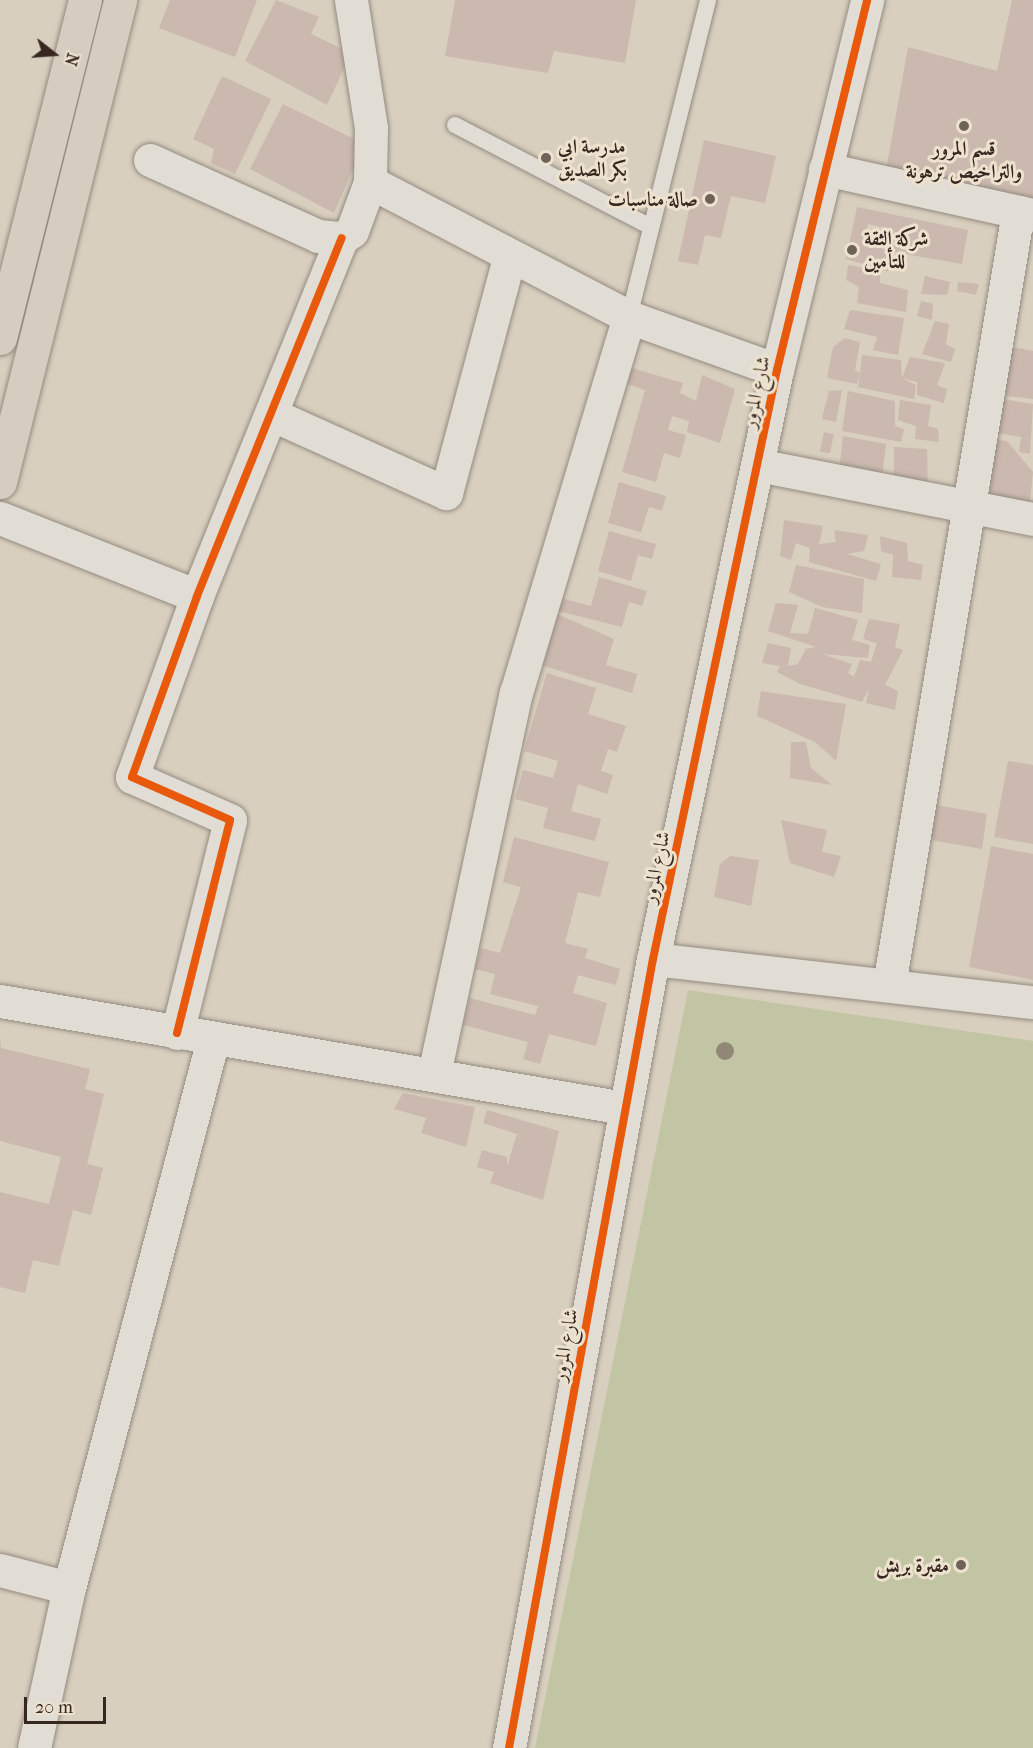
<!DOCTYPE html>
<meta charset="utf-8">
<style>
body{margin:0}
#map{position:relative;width:1033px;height:1748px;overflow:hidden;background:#d9cfbe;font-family:"IM FELL French Canon",Amiri,serif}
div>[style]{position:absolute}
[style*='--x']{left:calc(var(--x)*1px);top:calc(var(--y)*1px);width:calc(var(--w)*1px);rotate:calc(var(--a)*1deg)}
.green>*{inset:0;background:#c2c5a4}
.building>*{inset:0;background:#cbb8ae}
.roads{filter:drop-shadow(0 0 2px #938b81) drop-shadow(0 0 2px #938b81)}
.lane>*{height:16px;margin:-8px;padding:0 8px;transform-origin:8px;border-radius:8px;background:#e2ddd4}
.street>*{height:33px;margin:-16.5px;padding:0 16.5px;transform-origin:16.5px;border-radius:16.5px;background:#e2ddd4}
.highway>*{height:33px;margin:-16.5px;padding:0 16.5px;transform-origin:16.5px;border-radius:16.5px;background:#d6cdc0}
.cycleway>*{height:8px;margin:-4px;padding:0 4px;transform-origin:4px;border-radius:4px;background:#e8590c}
.trees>*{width:18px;height:18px;margin:-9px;border-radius:50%;background:#908776}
.dots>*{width:16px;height:16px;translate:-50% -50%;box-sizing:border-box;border:3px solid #ede2ce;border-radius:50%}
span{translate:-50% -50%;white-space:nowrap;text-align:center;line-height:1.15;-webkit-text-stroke:6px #ede2ce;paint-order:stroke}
.poi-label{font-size:20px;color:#362721;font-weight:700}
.left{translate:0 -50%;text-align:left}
.right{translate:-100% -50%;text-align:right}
.street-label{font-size:20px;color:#362721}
.north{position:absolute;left:24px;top:24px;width:60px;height:60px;-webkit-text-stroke:4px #ede2ce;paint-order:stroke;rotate:107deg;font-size:16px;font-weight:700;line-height:24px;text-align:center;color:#362721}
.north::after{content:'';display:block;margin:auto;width:21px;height:27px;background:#362721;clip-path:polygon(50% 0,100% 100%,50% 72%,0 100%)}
.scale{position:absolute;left:24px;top:1697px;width:82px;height:27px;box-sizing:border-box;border:3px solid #362721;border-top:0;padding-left:8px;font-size:18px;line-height:21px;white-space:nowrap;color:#362721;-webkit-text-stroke:4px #ede2ce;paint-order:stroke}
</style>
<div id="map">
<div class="green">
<div style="clip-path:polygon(688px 990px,1033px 1041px,1033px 1748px,535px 1748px)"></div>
</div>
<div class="building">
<div style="clip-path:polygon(170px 0,257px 0,235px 57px,159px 28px)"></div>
<div style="clip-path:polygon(276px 0,319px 17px,311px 34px,351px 53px,327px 105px,245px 61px)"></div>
<div style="clip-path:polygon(455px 0,636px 0,625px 63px,554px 51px,548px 73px,445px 56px)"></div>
<div style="clip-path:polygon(1012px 0,1033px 0,1033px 212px,884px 182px,908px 47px,997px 71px)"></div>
<div style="clip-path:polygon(222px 76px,271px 99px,235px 174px,211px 163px,214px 149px,193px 139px)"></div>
<div style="clip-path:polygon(283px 104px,364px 144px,334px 213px,250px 169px)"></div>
<div style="clip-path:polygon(704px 140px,776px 156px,765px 203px,731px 196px,721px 238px,705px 235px,698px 265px,678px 261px)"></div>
<div style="clip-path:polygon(evenodd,857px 207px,968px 230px,962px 264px,893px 252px,888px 271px,846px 259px,857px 207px,868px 224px,889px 229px,884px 249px,863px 244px,868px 224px)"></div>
<div style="clip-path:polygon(848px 265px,880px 271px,880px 283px,908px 290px,906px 312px,857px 303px,859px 287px,846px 280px)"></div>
<div style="clip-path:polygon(925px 276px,950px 282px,947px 295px,921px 294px)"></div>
<div style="clip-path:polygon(958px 282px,979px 284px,976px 295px,957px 291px)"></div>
<div style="clip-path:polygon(921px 301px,933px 304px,932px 320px,917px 316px)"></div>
<div style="clip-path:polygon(850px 310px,904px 318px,898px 355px,873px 350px,877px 337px,844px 329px)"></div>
<div style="clip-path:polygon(935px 321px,949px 324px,946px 344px,955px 349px,951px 362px,922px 354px)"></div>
<div style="clip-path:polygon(845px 338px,860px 342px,855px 370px,860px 373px,862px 355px,901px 360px,902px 378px,910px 357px,945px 363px,937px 385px,947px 389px,944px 403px,917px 395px,917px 382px,902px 378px,916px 385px,914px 399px,858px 387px,860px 373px,857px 384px,827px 378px,833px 347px)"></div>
<div style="clip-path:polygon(1006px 346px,1033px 351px,1033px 399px,997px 395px)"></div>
<div style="clip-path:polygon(632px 368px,683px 383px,678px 399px,680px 393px,696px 401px,702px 375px,735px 389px,720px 443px,687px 432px,689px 421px,672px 416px,668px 430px,686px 435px,680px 458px,664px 453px,656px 482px,622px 472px,645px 390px,627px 384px)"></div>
<div style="clip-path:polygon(842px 390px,836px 422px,822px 419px,829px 391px)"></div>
<div style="clip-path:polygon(848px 391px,895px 401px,895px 426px,904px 429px,901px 442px,842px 431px)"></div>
<div style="clip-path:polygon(997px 398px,1033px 404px,1030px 454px,1019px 452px,1021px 437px,992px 432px)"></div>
<div style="clip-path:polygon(900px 400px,931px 405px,928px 426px,938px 429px,939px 442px,915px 439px,916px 426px,898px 420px)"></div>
<div style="clip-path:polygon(824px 432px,834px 434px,830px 453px,820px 452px)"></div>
<div style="clip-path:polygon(843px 436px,886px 444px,882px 478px,839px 472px)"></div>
<div style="clip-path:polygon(986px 438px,1007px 441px,1033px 472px,1029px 510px,983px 501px)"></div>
<div style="clip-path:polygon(894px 447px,927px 449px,928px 489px,894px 480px)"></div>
<div style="clip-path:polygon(619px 482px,666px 496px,662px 511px,649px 507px,641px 532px,608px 523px)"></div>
<div style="clip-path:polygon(784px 520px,823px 526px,819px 544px,836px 542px,834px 530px,868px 535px,864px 551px,847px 554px,881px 564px,876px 581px,809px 562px,810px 548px,796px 543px,791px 560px,780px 556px)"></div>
<div style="clip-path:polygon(609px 531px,656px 544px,652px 559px,638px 555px,631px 581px,598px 571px)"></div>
<div style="clip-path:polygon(880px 536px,907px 543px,908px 561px,923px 565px,921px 580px,892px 577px,893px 555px,881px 551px)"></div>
<div style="clip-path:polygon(796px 565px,864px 579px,862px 613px,822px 607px,789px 592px)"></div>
<div style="clip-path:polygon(599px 577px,647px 591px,642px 606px,629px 602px,622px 627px,554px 610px,557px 597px,591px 606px)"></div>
<div style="clip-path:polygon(776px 603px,798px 605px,790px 633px,808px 634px,815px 608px,858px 620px,852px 640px,870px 645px,868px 658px,822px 654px,852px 664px,848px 673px,854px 677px,860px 660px,871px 662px,877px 643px,863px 639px,869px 619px,900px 624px,895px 647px,903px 650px,885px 685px,898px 691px,895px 710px,866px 703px,869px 689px,862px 702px,800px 684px,777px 672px,780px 666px,762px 663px,768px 643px,791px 648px,788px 666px,798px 664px,806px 649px,816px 647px,768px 631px)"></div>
<div style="clip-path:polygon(557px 614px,614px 639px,606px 665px,637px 674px,632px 693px,541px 665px)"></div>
<div style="clip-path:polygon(547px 673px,596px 688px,588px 714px,626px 726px,617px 752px,608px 749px,601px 771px,613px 775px,607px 794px,578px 784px,571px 811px,601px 819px,595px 841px,543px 828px,548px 808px,515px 799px,523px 770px,553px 778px,558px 761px,524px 751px)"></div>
<div style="clip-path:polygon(761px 691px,846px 704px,836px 761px,815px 742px,757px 716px)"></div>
<div style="clip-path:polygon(791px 742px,806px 742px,811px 768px,832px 785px,790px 778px)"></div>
<div style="clip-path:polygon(1008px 761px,1033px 765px,1033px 844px,994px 837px)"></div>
<div style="clip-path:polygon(936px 805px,987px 814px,982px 849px,931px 840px)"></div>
<div style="clip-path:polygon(781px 820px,827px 830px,822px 852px,841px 856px,834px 877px,790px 863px)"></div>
<div style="clip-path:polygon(514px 837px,609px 862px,600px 897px,578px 892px,565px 943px,588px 949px,585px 958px,620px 969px,616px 985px,578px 975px,573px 993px,607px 1003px,596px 1046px,549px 1034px,540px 1064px,523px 1059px,528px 1042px,463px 1025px,470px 998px,535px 1015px,538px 1006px,490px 994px,495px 974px,475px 969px,481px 948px,500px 953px,521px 887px,503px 882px)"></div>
<div style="clip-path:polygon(991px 846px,1033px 854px,1033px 980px,969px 967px)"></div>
<div style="clip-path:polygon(730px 856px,759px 860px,751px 906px,714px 897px,720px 864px)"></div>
<div style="clip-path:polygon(0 1037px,1px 1048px,90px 1069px,85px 1089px,104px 1094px,87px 1164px,103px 1168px,91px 1215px,73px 1210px,59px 1266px,33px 1260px,25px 1293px,0 1287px,0 1192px,49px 1204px,61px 1157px,0 1141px)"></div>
<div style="clip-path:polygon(403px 1093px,475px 1107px,466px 1147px,421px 1133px,426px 1118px,394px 1109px)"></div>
<div style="clip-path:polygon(487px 1110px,559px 1131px,543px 1200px,490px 1183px,494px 1172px,477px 1167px,482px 1150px,507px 1157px,507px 1166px,517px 1134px,483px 1123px)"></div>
</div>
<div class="roads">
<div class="lane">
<div style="--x:455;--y:125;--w:221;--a:27.5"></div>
<div style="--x:629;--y:317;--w:327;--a:-76"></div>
</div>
<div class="street">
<div style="--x:351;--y:0;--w:130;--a:81.1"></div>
<div style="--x:371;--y:128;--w:54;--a:91.1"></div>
<div style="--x:370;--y:182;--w:292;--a:27.5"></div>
<div style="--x:629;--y:317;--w:157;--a:19.7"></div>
<div style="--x:150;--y:160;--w:184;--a:24.3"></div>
<div style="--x:318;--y:236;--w:24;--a:5"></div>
<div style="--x:342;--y:238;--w:12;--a:-35"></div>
<div style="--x:352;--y:231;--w:52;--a:-69.8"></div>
<div style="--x:825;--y:169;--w:213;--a:12.5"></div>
<div style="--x:271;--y:414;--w:192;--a:24.3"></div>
<div style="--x:446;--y:493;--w:243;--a:-75"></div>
<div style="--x:758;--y:465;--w:280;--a:11.1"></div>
<div style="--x:0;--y:518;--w:212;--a:21.6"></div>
<div style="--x:653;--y:959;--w:382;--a:6.5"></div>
<div style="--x:889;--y:985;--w:784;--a:-80.53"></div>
<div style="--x:0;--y:1001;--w:633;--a:9.73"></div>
<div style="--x:177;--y:1033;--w:219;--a:-76"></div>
<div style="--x:230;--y:820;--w:107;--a:-156.3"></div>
<div style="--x:132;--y:777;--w:192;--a:-70.2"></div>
<div style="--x:197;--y:596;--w:386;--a:-68"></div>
<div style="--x:434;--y:1074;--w:390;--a:-77.9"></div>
<div style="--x:516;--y:693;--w:393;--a:-73.3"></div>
<div style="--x:0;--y:1570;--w:71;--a:14.6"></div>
<div style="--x:34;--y:1748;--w:164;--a:-77.7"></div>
<div style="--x:69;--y:1588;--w:568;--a:-75.3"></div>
<div style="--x:509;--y:1748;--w:802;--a:-79.66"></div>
<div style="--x:653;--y:959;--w:602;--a:-78.11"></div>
<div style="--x:777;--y:370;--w:381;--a:-76.3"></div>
</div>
<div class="highway">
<div style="--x:0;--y:338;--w:349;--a:-75.9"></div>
<div style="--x:0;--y:482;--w:497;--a:-76"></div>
</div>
</div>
<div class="cycleway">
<div style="--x:177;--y:1033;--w:219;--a:-76"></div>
<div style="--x:230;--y:820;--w:107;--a:-156.3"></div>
<div style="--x:132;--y:777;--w:192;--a:-70.2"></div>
<div style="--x:197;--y:596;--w:386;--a:-68"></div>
<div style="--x:509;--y:1748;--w:802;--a:-79.66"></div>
<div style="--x:653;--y:959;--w:602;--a:-78.11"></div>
<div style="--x:777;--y:370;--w:381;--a:-76.3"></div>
</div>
<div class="trees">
<div style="left:725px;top:1051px"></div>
</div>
<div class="dots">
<div style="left:964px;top:126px;background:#6f6258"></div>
<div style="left:546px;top:158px;background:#6f6258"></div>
<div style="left:710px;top:199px;background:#6f6258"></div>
<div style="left:852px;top:250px;background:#6f6258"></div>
<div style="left:961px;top:1565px;background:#6f6258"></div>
</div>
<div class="poi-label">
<span class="left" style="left:558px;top:158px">مدرسة ابي<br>بكر الصديق</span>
<span style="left:964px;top:160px">قسم المرور<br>والتراخيص ترهونة</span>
<span class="right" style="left:698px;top:199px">صالة مناسبات</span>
<span class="left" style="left:864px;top:250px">شركة الثقة<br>للتأمين</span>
<span class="right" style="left:949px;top:1565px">مقبرة بريش</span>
</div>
<div class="street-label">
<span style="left:756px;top:392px;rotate:-78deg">شارع المرور</span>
<span style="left:656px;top:867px;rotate:-78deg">شارع المرور</span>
<span style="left:565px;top:1345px;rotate:-80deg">شارع المرور</span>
</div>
<div class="north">N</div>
<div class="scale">20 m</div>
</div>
